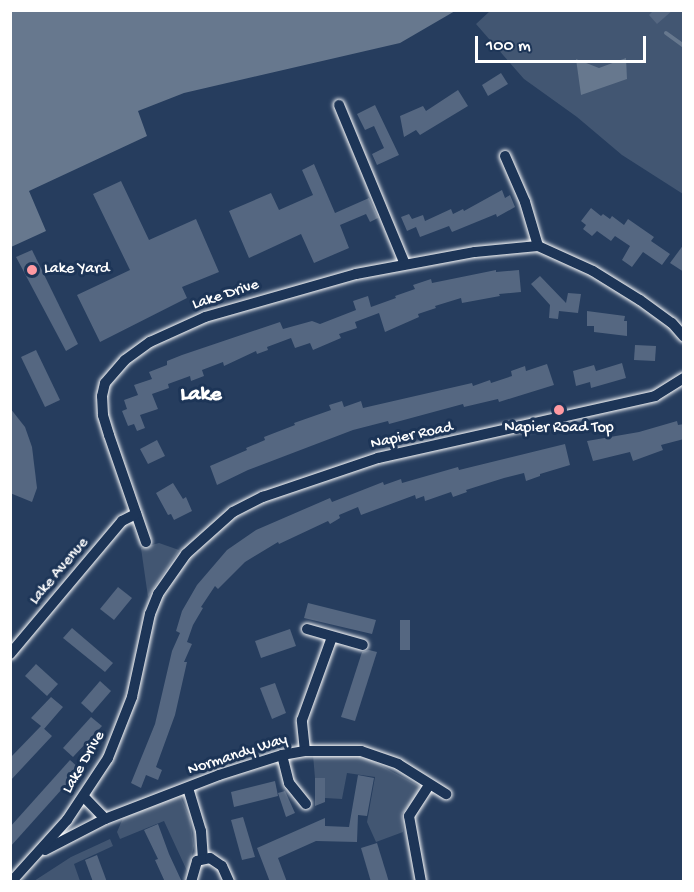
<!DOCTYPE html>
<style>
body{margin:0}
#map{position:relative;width:694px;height:892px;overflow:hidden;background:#263d5e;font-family:"Gochi Hand",sans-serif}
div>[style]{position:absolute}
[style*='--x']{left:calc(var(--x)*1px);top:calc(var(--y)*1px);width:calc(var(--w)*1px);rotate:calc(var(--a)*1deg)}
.green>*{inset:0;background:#425672}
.water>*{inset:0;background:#67788e}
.stream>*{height:4px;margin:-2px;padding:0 2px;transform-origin:2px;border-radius:2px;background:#67788e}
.building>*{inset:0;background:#556781}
.roads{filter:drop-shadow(0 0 2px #fff) drop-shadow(0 0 2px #fff)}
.street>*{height:10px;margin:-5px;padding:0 5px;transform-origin:5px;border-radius:5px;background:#1d3557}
.dots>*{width:16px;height:16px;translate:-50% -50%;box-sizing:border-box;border:3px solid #1d3557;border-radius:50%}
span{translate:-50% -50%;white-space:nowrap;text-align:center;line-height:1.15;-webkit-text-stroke:6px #1d3557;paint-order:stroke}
.poi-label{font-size:16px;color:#fff}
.left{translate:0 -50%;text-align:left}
.street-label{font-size:16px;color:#fff}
.district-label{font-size:22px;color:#fff;font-weight:700}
.frame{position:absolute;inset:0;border:12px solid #fff;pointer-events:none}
.scale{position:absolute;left:475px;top:36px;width:171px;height:27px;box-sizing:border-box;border:3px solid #fff;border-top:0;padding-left:8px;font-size:18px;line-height:21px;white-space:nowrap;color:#fff;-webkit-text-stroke:4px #1d3557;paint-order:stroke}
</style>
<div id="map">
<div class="green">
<div style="clip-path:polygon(490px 11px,683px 11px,683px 194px,622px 155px,577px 117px,524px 79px,476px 24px)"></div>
<div style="clip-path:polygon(159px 543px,179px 550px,148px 597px,141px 548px)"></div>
<div style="clip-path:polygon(347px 754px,369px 759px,419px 786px,420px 792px,402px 814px,403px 832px,376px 842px,367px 822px,375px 777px,347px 773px,342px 799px,325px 798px,325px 778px,315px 778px,313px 755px)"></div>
<div style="clip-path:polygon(180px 795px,190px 819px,194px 846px,188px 873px,164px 821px,120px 839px,117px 832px,123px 818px)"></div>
<div style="clip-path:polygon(110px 839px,113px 846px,74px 864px,80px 881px,34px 881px,71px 857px)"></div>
</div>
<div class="water">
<div style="clip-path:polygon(10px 11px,11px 10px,455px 11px,400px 43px,184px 93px,138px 111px,147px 136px,29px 191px,46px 231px,11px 247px)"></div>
<div style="clip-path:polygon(626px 58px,627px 79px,581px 95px,576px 59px,599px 68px)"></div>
</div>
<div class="stream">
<div style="--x:666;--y:33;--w:22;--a:36"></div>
</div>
<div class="building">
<div style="clip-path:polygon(654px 10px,673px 10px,657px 24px,649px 15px)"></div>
<div style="clip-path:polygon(501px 73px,508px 84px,488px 96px,482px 85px)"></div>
<div style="clip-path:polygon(458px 90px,468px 106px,420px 135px,416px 130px,404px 137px,400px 116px,423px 106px,426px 111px)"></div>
<div style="clip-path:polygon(375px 105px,399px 155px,377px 165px,372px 154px,384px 148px,374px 126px,365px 130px,357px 114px)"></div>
<div style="clip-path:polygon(314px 164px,335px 213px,369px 198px,378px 218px,370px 222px,366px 214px,340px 225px,349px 248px,314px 263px,301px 234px,249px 258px,229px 211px,271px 193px,279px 210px,313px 195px,302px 170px)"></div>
<div style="clip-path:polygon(121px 181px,149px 240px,196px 219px,219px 272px,182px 287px,187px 298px,100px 342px,77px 295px,130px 270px,93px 194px)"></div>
<div style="clip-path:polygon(502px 190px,505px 198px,510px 195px,515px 207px,497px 217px,496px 214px,452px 232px,449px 226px,420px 237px,416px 227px,407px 231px,401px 217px,409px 214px,412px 219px,423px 215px,425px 221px,451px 209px,453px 214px,463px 209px,464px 211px)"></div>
<div style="clip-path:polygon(591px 208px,601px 216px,603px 214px,610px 219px,612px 216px,624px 225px,628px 219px,654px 237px,651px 241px,670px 254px,662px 265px,643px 252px,632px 267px,622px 260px,630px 246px,615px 236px,611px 241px,597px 231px,592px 236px,583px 229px,586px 225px,581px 221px)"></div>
<div style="clip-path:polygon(684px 244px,684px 272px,670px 263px)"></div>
<div style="clip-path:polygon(32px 250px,78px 344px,66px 351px,16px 257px)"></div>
<div style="clip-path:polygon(496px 270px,496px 272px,519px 270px,521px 292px,499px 294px,500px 296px,462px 303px,461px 298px,435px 306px,436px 308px,418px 314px,419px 317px,385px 332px,379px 313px,355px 322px,357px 328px,339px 334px,341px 338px,313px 350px,310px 343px,295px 348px,291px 338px,267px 347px,268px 350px,257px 354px,256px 351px,224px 366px,223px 362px,202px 370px,204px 376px,191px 381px,190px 376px,168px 384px,169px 388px,152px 394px,158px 409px,140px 415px,145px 428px,137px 431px,134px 424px,128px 426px,122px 411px,127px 409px,124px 400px,138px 395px,134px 385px,152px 379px,149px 372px,167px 365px,167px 361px,182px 355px,280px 322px,283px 329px,312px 321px,320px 324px,356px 310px,353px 301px,368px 296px,371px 307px,396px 298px,395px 296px,415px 289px,413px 285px,431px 279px,432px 283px)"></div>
<div style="clip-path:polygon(540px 276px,566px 303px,568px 293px,581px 294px,578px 313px,559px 311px,558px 319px,549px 318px,550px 305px,531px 284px)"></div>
<div style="clip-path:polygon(587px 311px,625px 316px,624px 321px,627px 321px,627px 336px,594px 332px,594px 326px,587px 326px)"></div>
<div style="clip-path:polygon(635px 345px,656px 346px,655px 361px,634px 360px)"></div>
<div style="clip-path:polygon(36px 350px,60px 400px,45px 407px,21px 357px)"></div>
<div style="clip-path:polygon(622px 363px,626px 378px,591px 388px,590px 382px,576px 386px,573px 371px,594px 365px,596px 371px)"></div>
<div style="clip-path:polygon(547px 364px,554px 385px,499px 402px,498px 399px,464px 407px,463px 404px,389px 424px,388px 421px,353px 430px,248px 470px,217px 485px,210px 466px,247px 450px,246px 448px,265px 440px,264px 437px,295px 425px,294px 423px,331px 410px,329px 405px,342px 401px,344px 407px,361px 401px,363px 408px,472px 383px,473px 386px,490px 380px,491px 383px,512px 376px,511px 371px,525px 366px,526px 371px)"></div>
<div style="clip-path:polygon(10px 408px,25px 427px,32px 447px,37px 488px,32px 502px,10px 493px)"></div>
<div style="clip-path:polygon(677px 421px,678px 425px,684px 424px,684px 439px,661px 445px,663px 450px,633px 461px,630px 452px,593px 461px,587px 441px,639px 432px)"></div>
<div style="clip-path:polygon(157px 440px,165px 456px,148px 464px,140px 449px)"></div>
<div style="clip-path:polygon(565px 444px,570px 465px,540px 474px,540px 476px,526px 481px,524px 473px,504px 478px,466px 490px,467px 492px,453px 497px,451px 492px,425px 501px,424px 496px,416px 499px,415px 495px,361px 515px,358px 507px,339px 515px,340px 518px,330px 524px,328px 521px,279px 544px,278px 542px,245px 562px,218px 589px,215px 586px,201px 607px,203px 608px,193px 625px,187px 642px,192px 644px,184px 662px,187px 662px,175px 715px,156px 767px,162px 770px,158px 780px,146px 775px,141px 788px,131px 783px,155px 724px,172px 651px,180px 633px,176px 631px,182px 611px,197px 585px,227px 550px,256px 530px,330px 498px,332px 502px,383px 482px,384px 485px,401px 479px,402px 483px,458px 467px,459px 470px)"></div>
<div style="clip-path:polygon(173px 483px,183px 499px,186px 497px,192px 511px,174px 520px,171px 514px,168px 515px,156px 493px)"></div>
<div style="clip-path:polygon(118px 587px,132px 598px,114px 620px,100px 609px)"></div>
<div style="clip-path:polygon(308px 603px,376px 620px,372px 634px,304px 618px)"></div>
<div style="clip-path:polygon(400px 620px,410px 620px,410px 650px,400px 650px)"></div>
<div style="clip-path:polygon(72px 628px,113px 663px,105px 672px,63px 638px)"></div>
<div style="clip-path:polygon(290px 629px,296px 646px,261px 658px,255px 641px)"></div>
<div style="clip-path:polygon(369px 650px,377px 652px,355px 721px,341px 717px,362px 652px)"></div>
<div style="clip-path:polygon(36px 664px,58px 684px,47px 696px,25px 676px)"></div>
<div style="clip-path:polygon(100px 681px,111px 691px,92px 713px,81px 703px)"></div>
<div style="clip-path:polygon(275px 683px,286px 713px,272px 719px,260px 688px)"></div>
<div style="clip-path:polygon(51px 697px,63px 707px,44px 729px,41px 726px,52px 736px,10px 781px,10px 758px,41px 726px,31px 718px)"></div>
<div style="clip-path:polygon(91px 717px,102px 726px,73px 757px,63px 748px)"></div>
<div style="clip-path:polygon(70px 760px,80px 769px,10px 847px,10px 827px)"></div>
<div style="clip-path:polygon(358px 775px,374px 778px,367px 816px,358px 815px,357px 842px,316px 841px,278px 858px,287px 882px,270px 882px,257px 848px,325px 818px,325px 826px,349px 827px)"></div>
<div style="clip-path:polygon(315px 778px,325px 778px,325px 802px,315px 806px)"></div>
<div style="clip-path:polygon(275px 781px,278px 796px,234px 807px,231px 792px)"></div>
<div style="clip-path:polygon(285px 791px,295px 813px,286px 817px,278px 793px)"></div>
<div style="clip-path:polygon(243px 817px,255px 857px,242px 860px,231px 820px)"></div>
<div style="clip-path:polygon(158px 824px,169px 854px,182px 882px,165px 882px,155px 860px,158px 859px,144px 830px)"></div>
<div style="clip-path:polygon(377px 843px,389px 882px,371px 882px,361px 848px)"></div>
<div style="clip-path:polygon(97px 855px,107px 882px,93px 882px,85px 860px)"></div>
</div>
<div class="roads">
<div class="street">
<div style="--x:339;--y:105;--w:172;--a:67.5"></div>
<div style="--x:505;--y:156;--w:50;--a:66.5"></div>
<div style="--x:525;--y:202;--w:46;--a:73.5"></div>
<div style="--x:146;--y:542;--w:113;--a:-109.1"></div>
<div style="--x:109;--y:435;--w:21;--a:-107"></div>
<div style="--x:103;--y:415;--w:19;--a:-93"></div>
<div style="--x:102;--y:396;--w:13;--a:-77"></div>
<div style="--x:105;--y:383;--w:30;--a:-49"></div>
<div style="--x:125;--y:360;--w:31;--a:-36"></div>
<div style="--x:150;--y:342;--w:60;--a:-24.4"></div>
<div style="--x:205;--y:317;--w:157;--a:-15.9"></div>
<div style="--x:356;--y:274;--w:121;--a:-10.5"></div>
<div style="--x:475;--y:252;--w:63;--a:-5.4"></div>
<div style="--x:538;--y:246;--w:60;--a:24.4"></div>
<div style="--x:593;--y:271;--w:55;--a:31.7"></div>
<div style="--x:640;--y:300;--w:39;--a:36"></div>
<div style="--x:672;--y:323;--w:18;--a:49"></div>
<div style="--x:307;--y:629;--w:58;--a:15.9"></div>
<div style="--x:10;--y:654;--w:174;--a:-49.9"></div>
<div style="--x:122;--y:521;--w:16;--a:-27"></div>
<div style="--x:305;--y:751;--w:31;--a:-96"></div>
<div style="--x:302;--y:720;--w:88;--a:-70.1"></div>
<div style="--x:282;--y:755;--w:29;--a:76"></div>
<div style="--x:289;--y:783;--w:27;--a:51"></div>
<div style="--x:188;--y:788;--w:45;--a:73.2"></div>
<div style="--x:201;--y:831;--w:27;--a:86"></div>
<div style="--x:84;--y:797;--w:30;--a:46"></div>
<div style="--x:45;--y:850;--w:68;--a:-27.3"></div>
<div style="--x:105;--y:819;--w:122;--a:-21.1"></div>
<div style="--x:219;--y:775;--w:66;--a:-17.6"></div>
<div style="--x:282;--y:755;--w:23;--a:-10"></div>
<div style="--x:305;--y:751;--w:56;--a:0"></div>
<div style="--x:361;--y:751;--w:39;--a:19"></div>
<div style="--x:398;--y:764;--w:57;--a:32"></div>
<div style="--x:11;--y:882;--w:84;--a:-47.9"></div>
<div style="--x:67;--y:820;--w:74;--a:-56.5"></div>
<div style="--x:108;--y:758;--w:66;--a:-68.5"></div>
<div style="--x:132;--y:697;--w:85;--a:-77.8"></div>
<div style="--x:150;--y:614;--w:22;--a:-68"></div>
<div style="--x:158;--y:594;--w:49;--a:-55"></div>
<div style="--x:186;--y:554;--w:63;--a:-41.8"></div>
<div style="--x:233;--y:512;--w:34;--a:-27"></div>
<div style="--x:263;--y:497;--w:121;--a:-18.7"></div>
<div style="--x:378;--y:458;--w:284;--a:-12.6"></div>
<div style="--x:655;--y:396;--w:34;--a:-32"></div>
<div style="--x:191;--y:882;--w:22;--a:-74"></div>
<div style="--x:197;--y:861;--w:13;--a:-13"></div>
<div style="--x:210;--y:858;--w:14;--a:34"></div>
<div style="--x:222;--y:866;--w:17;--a:66"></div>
<div style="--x:421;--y:882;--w:67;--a:-100.3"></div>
<div style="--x:409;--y:816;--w:37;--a:-57"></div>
</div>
</div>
<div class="dots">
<div style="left:32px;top:270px;background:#ff9aa2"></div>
<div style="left:559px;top:410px;background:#ff9aa2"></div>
</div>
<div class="poi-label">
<span class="left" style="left:44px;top:270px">Lake Yard</span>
<span style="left:559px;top:429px">Napier Road Top</span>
</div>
<div class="street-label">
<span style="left:226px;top:296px;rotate:-18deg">Lake Drive</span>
<span style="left:412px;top:437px;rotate:-12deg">Napier Road</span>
<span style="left:60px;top:572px;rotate:-50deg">Lake Avenue</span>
<span style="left:238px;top:756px;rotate:-18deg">Normandy Way</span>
<span style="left:85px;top:763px;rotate:-60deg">Lake Drive</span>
</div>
<div class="district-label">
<span style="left:201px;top:396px">Lake</span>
</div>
<div class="frame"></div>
<div class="scale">100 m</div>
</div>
